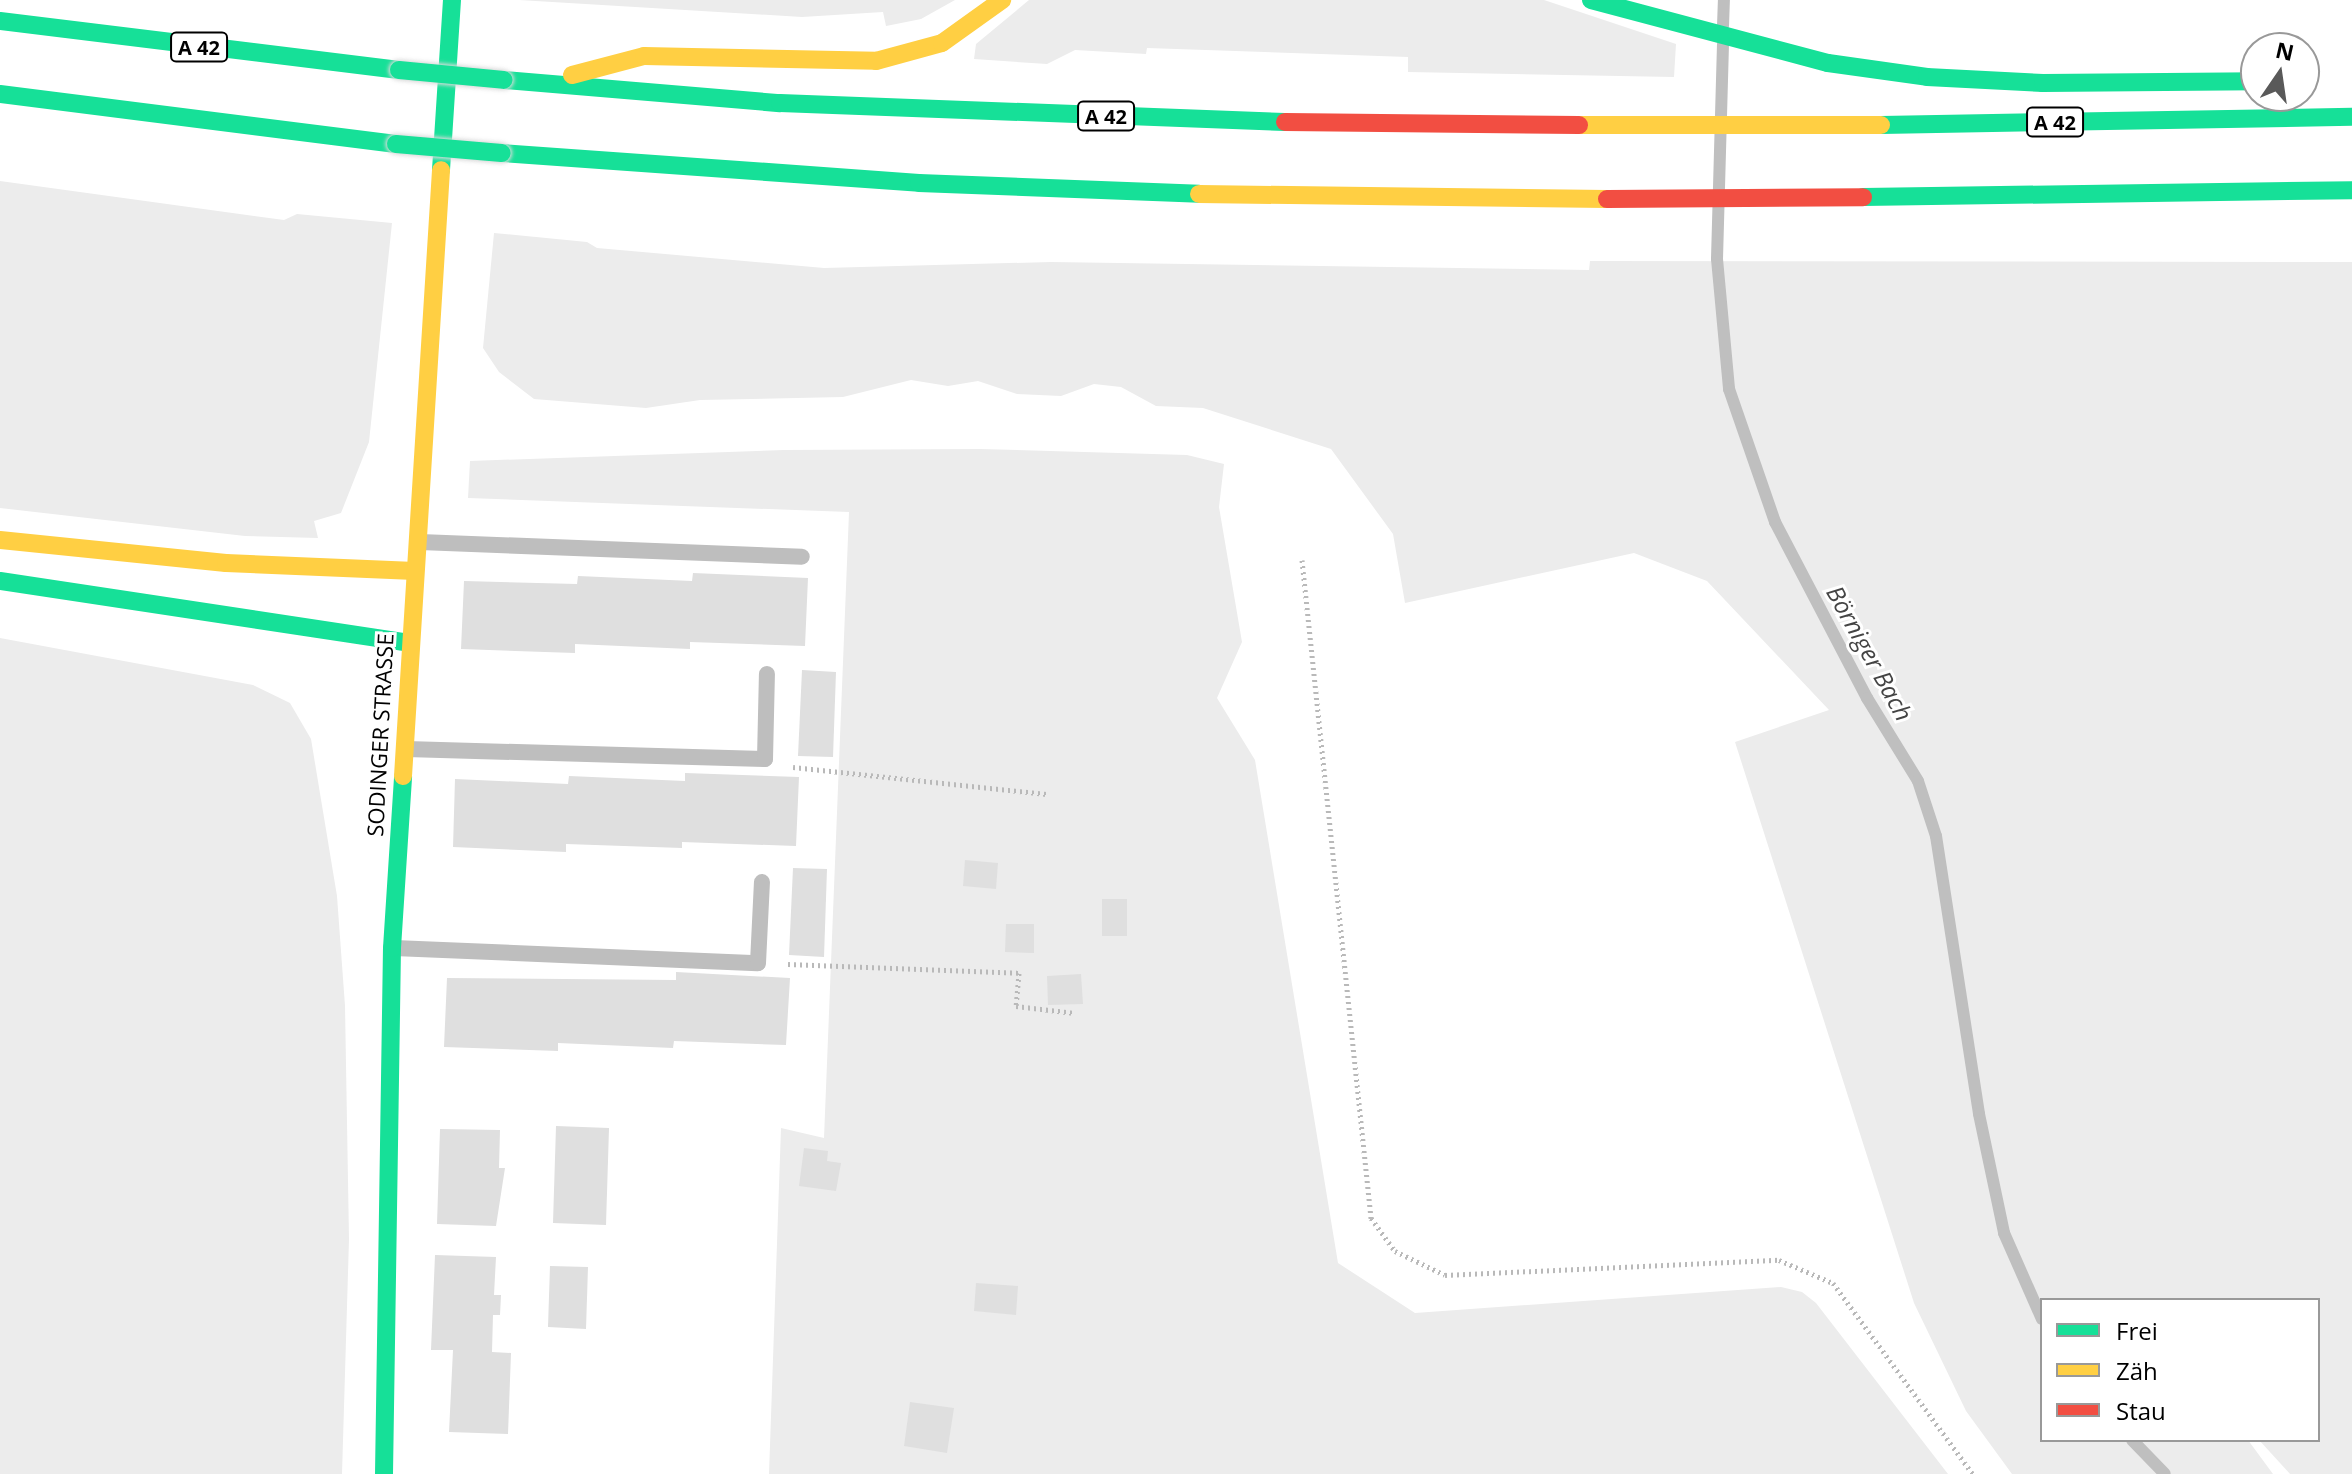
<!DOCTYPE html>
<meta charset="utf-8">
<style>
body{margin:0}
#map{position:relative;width:2352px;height:1474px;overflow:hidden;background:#fff;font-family:"Open Sans",sans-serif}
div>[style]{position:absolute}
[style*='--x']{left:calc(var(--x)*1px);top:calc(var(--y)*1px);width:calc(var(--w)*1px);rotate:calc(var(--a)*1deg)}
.green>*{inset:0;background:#ececec}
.stream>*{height:12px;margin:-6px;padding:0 6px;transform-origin:6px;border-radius:6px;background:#bfbfbf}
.building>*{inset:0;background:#dfdfdf}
.path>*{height:5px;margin-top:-2.5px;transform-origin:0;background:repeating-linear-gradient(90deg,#b9b9b9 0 2px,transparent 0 6px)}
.lane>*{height:16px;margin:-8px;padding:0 8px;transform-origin:8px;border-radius:8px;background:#bebebe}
.fast>*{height:18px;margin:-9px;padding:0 9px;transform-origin:9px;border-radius:9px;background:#16e098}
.slow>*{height:18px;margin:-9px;padding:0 9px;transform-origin:9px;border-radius:9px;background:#ffcf43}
.jam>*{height:18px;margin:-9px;padding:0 9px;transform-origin:9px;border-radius:9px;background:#f24e42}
.bridges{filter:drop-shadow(0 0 2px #dbdbdb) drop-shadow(0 0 2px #dbdbdb)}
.fast-bridge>*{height:18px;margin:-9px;padding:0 9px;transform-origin:9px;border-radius:9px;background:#16e098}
span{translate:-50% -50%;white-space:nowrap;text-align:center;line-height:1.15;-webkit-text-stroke:6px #fff;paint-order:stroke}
.shield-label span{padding:2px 6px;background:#fff;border:2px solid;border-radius:6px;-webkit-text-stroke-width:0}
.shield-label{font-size:20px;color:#000;font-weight:700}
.street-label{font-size:22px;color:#000}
.water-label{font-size:24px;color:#444;font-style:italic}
.legend{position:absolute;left:2040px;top:1298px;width:280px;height:144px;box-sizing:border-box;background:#fff;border:2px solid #999;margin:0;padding:10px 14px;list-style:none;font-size:24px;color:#000}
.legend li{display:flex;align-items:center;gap:16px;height:40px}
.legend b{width:40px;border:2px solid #999}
.north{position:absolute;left:2240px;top:32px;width:80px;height:80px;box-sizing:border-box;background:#fff;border:2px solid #999;border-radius:50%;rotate:13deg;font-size:22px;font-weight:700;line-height:32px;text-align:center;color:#000}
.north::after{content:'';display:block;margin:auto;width:28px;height:36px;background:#595959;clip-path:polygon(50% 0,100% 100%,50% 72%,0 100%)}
</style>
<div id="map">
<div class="green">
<div style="clip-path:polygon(519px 0,955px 0,921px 19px,886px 26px,883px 12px,802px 17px)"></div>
<div style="clip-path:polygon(1029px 0,1544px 0,1676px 44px,1674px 77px,1408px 72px,1408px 57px,1147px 48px,1146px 54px,1075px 50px,1047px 64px,974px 59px,976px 44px)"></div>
<div style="clip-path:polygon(0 181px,284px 220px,297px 214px,392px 223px,369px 442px,341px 513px,314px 521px,318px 538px,245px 536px,0 508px)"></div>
<div style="clip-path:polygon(494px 233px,587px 242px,597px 248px,824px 268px,1051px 262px,1589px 270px,1590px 261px,2352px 262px,2352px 1474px,2290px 1474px,2259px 1440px,2318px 1440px,2318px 1300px,2042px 1300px,2042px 1440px,2248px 1440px,2273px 1474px,2012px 1474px,1966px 1411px,1914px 1303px,1735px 742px,1829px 710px,1707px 581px,1634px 553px,1405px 603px,1393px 534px,1331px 449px,1203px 408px,1156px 406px,1121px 387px,1094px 384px,1061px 396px,1017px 394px,978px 381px,948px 386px,911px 380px,843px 397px,700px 400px,646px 408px,534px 399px,499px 372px,483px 348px)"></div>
<div style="clip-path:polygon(980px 449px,1187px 455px,1224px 464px,1219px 507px,1242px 642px,1217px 698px,1255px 760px,1338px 1263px,1415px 1313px,1781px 1287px,1802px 1292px,1816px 1303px,1948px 1474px,769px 1474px,781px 1128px,824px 1138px,849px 512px,468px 498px,470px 461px,784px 450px)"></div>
<div style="clip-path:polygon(0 638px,253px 685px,290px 703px,311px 739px,337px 896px,345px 1006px,349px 1239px,342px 1474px,0 1474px)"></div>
</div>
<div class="stream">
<div style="--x:1723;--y:26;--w:26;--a:-88"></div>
<div style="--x:1723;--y:44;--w:215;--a:91.6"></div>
<div style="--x:1717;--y:259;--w:131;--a:84.7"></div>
<div style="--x:1729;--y:389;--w:141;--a:70.9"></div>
<div style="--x:1775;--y:522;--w:199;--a:62.4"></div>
<div style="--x:1867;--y:698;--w:97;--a:58.4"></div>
<div style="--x:1918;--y:781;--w:58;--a:71.9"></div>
<div style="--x:1936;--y:836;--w:281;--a:81.2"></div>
<div style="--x:1979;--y:1114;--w:122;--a:78.1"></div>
<div style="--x:2004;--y:1233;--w:94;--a:66.2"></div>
<div style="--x:2132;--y:1440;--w:47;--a:45.9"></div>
</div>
<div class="building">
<div style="clip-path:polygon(693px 573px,808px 578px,805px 646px,690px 642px,690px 649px,575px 644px,575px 653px,461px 649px,464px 581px,577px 584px,578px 576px,692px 581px)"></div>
<div style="clip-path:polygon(802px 670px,836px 672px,833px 757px,798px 756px)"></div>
<div style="clip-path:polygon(685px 773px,799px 777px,796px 846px,682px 842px,682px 848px,566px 844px,566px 852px,453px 847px,455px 779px,568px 784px,569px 776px,685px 781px)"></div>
<div style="clip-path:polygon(965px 860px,998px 863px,996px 889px,963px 886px)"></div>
<div style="clip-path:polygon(793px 868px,827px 869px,824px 957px,789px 955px)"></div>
<div style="clip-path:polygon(1102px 899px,1127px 899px,1127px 936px,1102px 936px)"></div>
<div style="clip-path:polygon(1006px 924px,1034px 924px,1034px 953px,1005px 952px)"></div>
<div style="clip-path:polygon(676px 972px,790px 978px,786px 1045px,674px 1041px,673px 1048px,558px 1043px,558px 1051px,444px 1047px,447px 978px,676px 980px)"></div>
<div style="clip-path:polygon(1081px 974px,1083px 1004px,1048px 1005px,1047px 976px)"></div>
<div style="clip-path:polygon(556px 1126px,609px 1128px,606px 1225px,553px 1223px)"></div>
<div style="clip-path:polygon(440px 1129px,500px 1130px,499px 1168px,505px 1168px,496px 1226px,437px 1224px)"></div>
<div style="clip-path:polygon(804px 1148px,828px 1151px,827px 1161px,841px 1163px,836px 1191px,799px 1186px)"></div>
<div style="clip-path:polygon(435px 1255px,496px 1257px,494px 1295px,501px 1295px,500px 1315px,493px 1315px,492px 1352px,511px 1353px,508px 1434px,449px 1432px,453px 1350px,431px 1350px)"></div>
<div style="clip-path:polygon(550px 1266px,588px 1267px,586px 1329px,548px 1327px)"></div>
<div style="clip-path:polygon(976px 1283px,1018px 1286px,1016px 1315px,974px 1311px)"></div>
<div style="clip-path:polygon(910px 1402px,954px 1408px,947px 1453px,904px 1446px)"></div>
</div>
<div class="path">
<div style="--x:1302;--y:560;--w:662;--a:84.01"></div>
<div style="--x:1371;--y:1218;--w:41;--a:54"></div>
<div style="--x:1395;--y:1251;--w:55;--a:25.6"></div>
<div style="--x:1445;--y:1275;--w:334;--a:-2.6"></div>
<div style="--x:1779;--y:1260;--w:59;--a:23.1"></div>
<div style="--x:1833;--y:1283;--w:237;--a:53.8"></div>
<div style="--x:793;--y:767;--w:255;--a:6.1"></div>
<div style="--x:788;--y:964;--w:231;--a:2.2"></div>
<div style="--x:1019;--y:973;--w:33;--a:95"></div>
<div style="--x:1016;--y:1006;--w:59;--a:6.8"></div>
</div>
<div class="lane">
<div style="--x:420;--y:542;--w:382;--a:2.2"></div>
<div style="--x:406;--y:749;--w:359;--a:1.6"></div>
<div style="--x:765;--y:759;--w:85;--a:-88.7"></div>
<div style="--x:394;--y:948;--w:364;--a:2.4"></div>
<div style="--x:758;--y:963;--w:81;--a:-87.2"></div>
</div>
<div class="fast">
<div style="--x:1591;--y:0;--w:245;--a:14.9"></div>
<div style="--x:1828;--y:63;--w:100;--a:8"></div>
<div style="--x:1927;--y:77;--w:116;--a:3"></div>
<div style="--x:2043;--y:83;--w:213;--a:-0.5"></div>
<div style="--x:0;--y:21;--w:402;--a:7"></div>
<div style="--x:504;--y:80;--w:277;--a:4.8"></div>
<div style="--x:780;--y:103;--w:505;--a:2.15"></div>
<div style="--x:0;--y:94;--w:399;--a:7.2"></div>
<div style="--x:1881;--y:125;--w:471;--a:-1"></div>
<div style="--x:502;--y:153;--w:418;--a:4.1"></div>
<div style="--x:919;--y:183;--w:280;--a:2.2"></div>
<div style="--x:441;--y:170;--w:170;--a:-86.3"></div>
<div style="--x:1863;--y:197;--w:489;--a:-0.8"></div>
<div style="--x:0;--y:581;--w:414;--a:8.6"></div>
<div style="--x:384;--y:1474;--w:526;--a:-89.13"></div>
<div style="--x:392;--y:948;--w:172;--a:-86.3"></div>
</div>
<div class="slow">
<div style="--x:572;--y:75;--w:74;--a:-14.8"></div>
<div style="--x:644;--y:56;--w:232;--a:1.2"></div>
<div style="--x:876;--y:61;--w:68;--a:-15.3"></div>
<div style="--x:942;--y:43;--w:74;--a:-35.6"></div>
<div style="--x:1579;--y:125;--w:302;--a:0"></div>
<div style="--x:1199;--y:194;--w:408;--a:0.7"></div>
<div style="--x:0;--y:540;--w:227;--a:5.8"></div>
<div style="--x:226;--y:563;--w:189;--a:2.4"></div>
<div style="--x:403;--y:776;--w:607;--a:-86.41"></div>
</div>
<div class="jam">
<div style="--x:1285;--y:122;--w:294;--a:0.6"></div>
<div style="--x:1607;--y:199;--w:256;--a:-0.4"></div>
</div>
<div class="bridges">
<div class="fast-bridge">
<div style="--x:399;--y:70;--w:105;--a:5.4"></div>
<div style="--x:396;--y:144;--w:106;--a:4.9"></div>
</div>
</div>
<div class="shield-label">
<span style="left:199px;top:47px">A 42</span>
<span style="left:1106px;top:116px">A 42</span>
<span style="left:2055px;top:122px">A 42</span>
</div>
<div class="street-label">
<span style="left:380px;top:735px;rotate:-87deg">SODINGER STRASSE</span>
</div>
<div class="water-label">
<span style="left:1870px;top:653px;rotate:61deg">Börniger Bach</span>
</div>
<ul class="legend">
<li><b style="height:10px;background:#16e098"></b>Frei</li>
<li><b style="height:10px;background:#ffcf43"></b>Zäh</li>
<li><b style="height:10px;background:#f24e42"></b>Stau</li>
</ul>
<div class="north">N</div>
</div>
